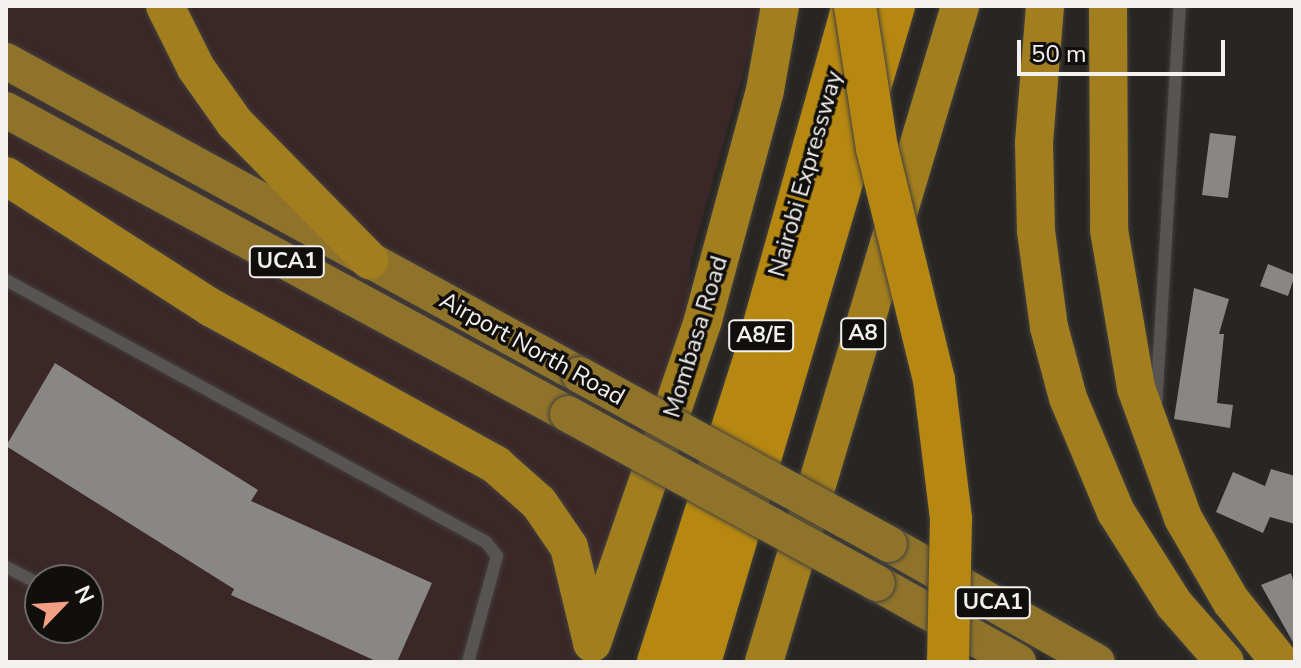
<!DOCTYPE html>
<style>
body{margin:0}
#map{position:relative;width:1301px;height:668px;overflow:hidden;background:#282623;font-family:"Nunito Sans",sans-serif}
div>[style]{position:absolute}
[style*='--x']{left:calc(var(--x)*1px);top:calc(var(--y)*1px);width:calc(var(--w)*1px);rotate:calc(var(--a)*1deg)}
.industrial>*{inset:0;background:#3b2728}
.building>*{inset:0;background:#898783}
.roads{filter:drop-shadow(0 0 2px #42413e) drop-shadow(0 0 2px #42413e)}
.service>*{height:12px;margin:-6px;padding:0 6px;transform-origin:6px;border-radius:6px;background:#575451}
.primary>*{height:36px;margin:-18px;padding:0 18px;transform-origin:18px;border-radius:18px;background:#90732b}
.trunk>*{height:38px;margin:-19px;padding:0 19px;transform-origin:19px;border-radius:19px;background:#a37e1e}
.motorway>*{height:42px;margin:-21px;padding:0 21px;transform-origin:21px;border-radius:21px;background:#b68812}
.bridges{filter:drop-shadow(0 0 2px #42413e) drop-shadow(0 0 2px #42413e)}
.primary-bridge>*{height:36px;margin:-18px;padding:0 18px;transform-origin:18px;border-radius:18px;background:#90732b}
.motorway-bridge>*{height:42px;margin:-21px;padding:0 21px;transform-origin:21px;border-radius:21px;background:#b68812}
span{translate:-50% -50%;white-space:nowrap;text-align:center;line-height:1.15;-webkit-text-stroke:7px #100f0e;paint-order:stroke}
.shield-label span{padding:2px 6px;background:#100f0e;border:2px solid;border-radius:6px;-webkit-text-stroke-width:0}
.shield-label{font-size:22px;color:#f2f1ef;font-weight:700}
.street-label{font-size:24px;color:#f2f1ef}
.frame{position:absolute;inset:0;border:8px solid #f2f1ef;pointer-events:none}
.north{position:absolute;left:24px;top:564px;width:80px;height:80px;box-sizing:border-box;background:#100f0e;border:2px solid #6a6968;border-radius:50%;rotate:65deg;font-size:22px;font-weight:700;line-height:32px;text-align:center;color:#f2f1ef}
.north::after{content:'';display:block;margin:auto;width:28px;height:36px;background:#f39f84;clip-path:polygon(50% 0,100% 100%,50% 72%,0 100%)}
.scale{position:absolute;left:1017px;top:40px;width:208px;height:36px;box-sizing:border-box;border:4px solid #f2f1ef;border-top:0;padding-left:10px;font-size:24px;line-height:28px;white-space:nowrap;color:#f2f1ef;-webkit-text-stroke:6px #100f0e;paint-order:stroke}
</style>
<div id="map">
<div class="industrial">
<div style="clip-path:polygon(evenodd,6px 6px,762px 6px,691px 258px,686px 329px,581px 662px,6px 662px,6px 6px,40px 580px,88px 580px,88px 628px,40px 628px,40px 580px)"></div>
</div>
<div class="building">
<div style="clip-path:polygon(1210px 133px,1236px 136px,1228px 198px,1202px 195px)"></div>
<div style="clip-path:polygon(1268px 264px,1295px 275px,1288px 296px,1260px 286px)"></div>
<div style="clip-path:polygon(1194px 288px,1229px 299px,1219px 334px,1224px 334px,1217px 403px,1233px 405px,1230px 428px,1174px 419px)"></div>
<div style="clip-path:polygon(55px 363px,258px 490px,251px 501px,432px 583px,397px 662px,378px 662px,231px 595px,234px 589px,6px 446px)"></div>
<div style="clip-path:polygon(1271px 469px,1295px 476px,1295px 524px,1270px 517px,1263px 533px,1216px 512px,1233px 472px,1265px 486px)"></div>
<div style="clip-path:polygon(1291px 573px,1295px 586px,1295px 646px,1261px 585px)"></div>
</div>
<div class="roads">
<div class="service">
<div style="--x:6;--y:280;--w:547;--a:28.63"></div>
<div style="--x:486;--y:542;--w:18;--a:52"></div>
<div style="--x:497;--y:556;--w:110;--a:105.3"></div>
<div style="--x:1156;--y:406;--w:401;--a:-86.6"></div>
<div style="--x:6;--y:567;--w:38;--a:27"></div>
</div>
<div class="primary">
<div style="--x:6;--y:61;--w:654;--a:28.68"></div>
<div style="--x:6;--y:110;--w:639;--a:28.41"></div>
<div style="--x:889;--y:544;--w:239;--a:29.6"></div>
<div style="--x:877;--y:583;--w:162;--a:29.3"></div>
</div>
<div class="trunk">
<div style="--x:165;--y:6;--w:69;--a:63.4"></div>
<div style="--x:196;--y:68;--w:67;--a:54.7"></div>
<div style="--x:235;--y:123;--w:192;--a:45.6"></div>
<div style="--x:1045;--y:6;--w:137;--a:94.6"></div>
<div style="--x:1034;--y:143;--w:88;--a:88.7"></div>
<div style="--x:1036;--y:231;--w:97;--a:82.3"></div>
<div style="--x:1049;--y:327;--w:73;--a:75"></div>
<div style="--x:1068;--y:398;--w:124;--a:67.2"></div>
<div style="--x:1116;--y:512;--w:109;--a:57.8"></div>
<div style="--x:1174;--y:604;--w:77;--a:48.7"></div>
<div style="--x:1108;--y:6;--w:224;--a:89.7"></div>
<div style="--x:1109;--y:230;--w:160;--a:80.3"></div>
<div style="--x:1136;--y:388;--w:138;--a:70.1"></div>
<div style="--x:1183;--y:518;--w:96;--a:60"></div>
<div style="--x:1231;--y:601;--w:78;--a:51.2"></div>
<div style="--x:6;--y:176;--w:245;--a:32.7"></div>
<div style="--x:212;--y:308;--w:325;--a:28.9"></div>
<div style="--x:496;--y:465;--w:57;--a:41.5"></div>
<div style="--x:539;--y:503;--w:53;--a:55.7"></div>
<div style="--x:569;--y:547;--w:98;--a:76.4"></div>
<div style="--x:592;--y:643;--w:342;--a:-71"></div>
<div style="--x:703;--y:320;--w:238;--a:-74.9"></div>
<div style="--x:765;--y:90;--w:85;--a:-79.9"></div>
<div style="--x:764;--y:662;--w:685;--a:-73.36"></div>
</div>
<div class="motorway">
<div style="--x:658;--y:662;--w:331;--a:-72.4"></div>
<div style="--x:758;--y:346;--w:353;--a:-74.4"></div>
<div style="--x:700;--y:662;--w:684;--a:-73.53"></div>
</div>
</div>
<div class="bridges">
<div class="primary-bridge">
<div style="--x:580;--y:375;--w:352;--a:28.7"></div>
<div style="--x:568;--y:414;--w:352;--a:28.7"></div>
</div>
<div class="motorway-bridge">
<div style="--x:855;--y:6;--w:144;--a:81.2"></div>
<div style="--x:877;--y:148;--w:239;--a:76.2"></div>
<div style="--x:934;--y:380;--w:140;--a:83"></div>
<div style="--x:951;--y:519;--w:143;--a:91.2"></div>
</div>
</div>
<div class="shield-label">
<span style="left:287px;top:262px">UCA1</span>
<span style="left:863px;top:334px">A8</span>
<span style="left:761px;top:336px">A8/E</span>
<span style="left:993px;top:603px">UCA1</span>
</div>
<div class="street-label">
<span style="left:806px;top:174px;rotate:-74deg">Nairobi Expressway</span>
<span style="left:696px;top:337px;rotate:-73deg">Mombasa Road</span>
<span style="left:532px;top:349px;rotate:29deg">Airport North Road</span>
</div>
<div class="frame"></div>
<div class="north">N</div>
<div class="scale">50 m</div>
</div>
